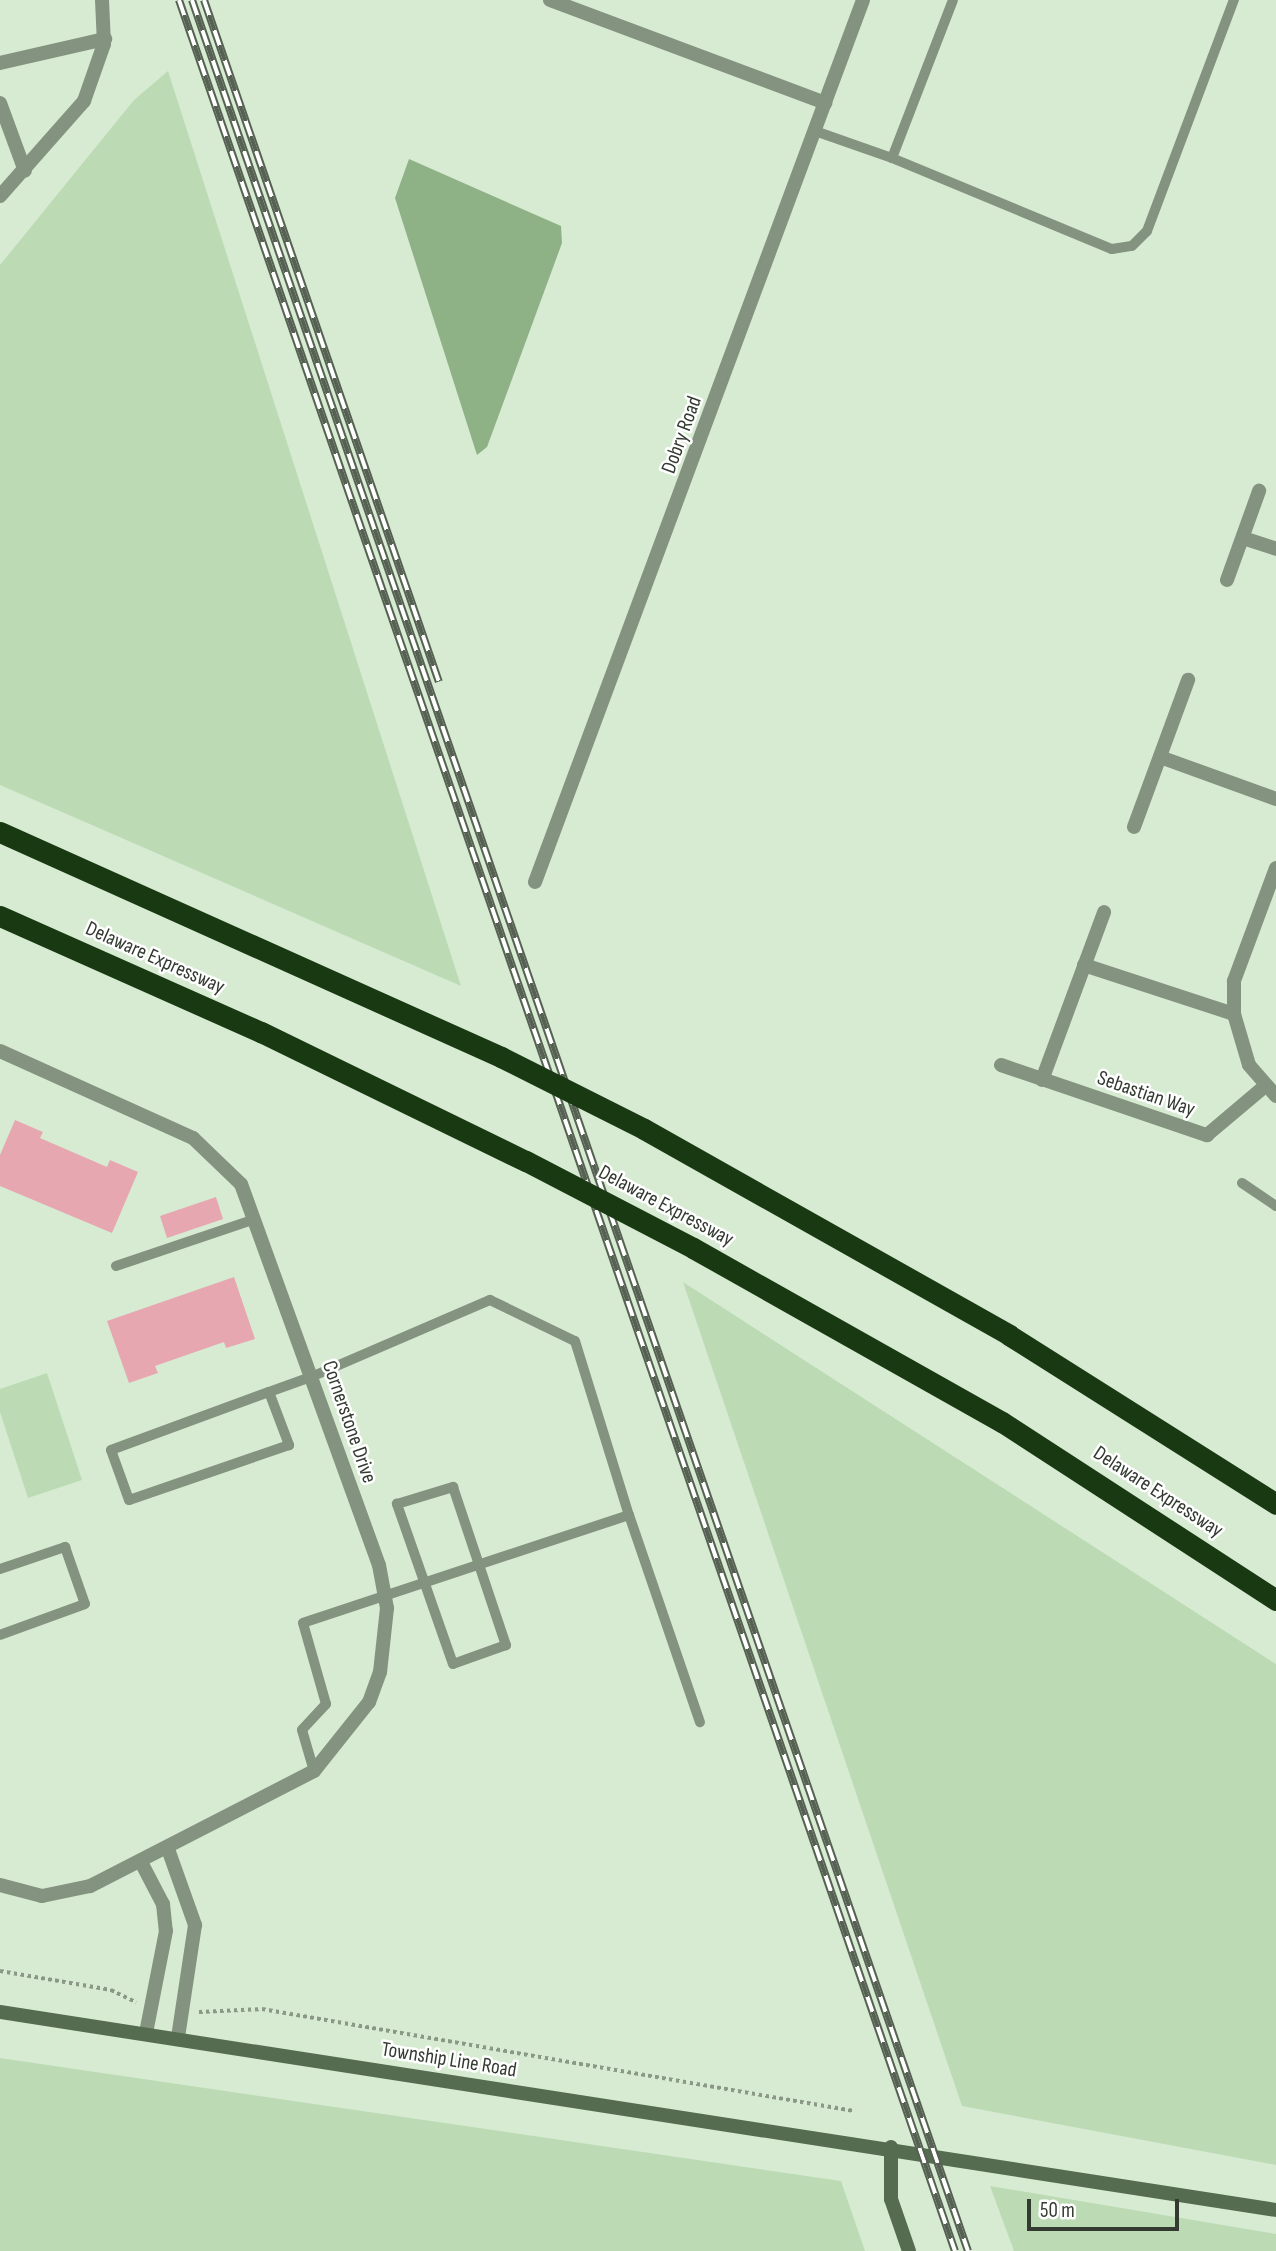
<!DOCTYPE html>
<style>
body{margin:0}
#map{position:relative;width:1276px;height:2251px;overflow:hidden;background:#d7ebd2;font-family:"Sofia Sans Condensed",sans-serif}
div>[style]{position:absolute}
[style*='--x']{left:calc(var(--x)*1px);top:calc(var(--y)*1px);width:calc(var(--w)*1px);rotate:calc(var(--a)*1deg)}
.green>*{inset:0;background:#bcdbb5}
.water>*{inset:0;background:#8eb285}
.building>*{inset:0;background:#e6a7b0}
.path>*{height:3.5px;margin-top:-1.75px;transform-origin:0;background:repeating-linear-gradient(90deg,#8a9886 0 3.5px,transparent 0 7px)}
.lane>*{height:10px;margin:-5px;padding:0 5px;transform-origin:5px;border-radius:5px;background:#83937f}
.street>*{height:14px;margin:-7px;padding:0 7px;transform-origin:7px;border-radius:7px;background:#83937f}
.secondary>*{height:14px;margin:-7px;padding:0 7px;transform-origin:7px;border-radius:7px;background:#556c50}
.highway>*{height:21px;margin:-10.5px;padding:0 10.5px;transform-origin:10.5px;border-radius:10.5px;background:#193912}
.rail>*{height:8px;margin-top:-4px;transform-origin:0;background:repeating-linear-gradient(90deg,#fff 0 16px,#566153 0 32px);box-sizing:border-box;border-block:2px solid #566153}
.highway-bridge>*{height:21px;margin:-10.5px;padding:0 10.5px;transform-origin:10.5px;border-radius:10.5px;background:#193912}
span{translate:-50% -50%;white-space:nowrap;text-align:center;line-height:1.15;-webkit-text-stroke:5px #fff;paint-order:stroke}
.street-label{font-size:21px;color:#333b31}
.scale{position:absolute;left:1027px;top:2199px;width:152px;height:32px;box-sizing:border-box;border:4px solid #333b31;border-top:0;padding-left:9px;font-size:21px;line-height:24px;white-space:nowrap;color:#333b31;-webkit-text-stroke:5px #fff;paint-order:stroke}
</style>
<div id="map">
<div class="green">
<div style="clip-path:polygon(168px 71px,461px 986px,0 785px,0 265px,134px 100px)"></div>
<div style="clip-path:polygon(683px 1282px,1276px 1664px,1276px 2165px,962px 2106px)"></div>
<div style="clip-path:polygon(47px 1373px,82px 1480px,28px 1498px,0 1412px,0 1389px)"></div>
<div style="clip-path:polygon(0 2058px,841px 2181px,865px 2251px,0 2251px)"></div>
<div style="clip-path:polygon(990px 2186px,1276px 2234px,1276px 2251px,1014px 2251px)"></div>
</div>
<div class="water">
<div style="clip-path:polygon(409px 159px,561px 226px,562px 243px,487px 447px,477px 455px,395px 198px)"></div>
</div>
<div class="building">
<div style="clip-path:polygon(15px 1120px,43px 1132px,40px 1138px,107px 1167px,110px 1160px,138px 1172px,112px 1233px,0 1186px,0 1155px)"></div>
<div style="clip-path:polygon(216px 1197px,223px 1219px,167px 1238px,160px 1216px)"></div>
<div style="clip-path:polygon(234px 1277px,255px 1339px,226px 1348px,224px 1342px,155px 1366px,158px 1373px,129px 1383px,107px 1321px)"></div>
</div>
<div class="path">
<div style="--x:0;--y:1971;--w:113;--a:9.7"></div>
<div style="--x:111;--y:1990;--w:28;--a:26"></div>
<div style="--x:199;--y:2012;--w:63;--a:-2.7"></div>
<div style="--x:262;--y:2009;--w:601;--a:9.78"></div>
</div>
<div class="lane">
<div style="--x:815;--y:131;--w:82;--a:19.3"></div>
<div style="--x:892;--y:158;--w:169;--a:-68.9"></div>
<div style="--x:892;--y:158;--w:238;--a:22.5"></div>
<div style="--x:1112;--y:249;--w:20;--a:-9"></div>
<div style="--x:1132;--y:246;--w:21;--a:-45"></div>
<div style="--x:1147;--y:231;--w:247;--a:-69.4"></div>
<div style="--x:1242;--y:1183;--w:41;--a:34.1"></div>
<div style="--x:116;--y:1266;--w:147;--a:-18.7"></div>
<div style="--x:269;--y:1392;--w:57;--a:69.3"></div>
<div style="--x:289;--y:1445;--w:169;--a:161"></div>
<div style="--x:129;--y:1500;--w:53;--a:-109.8"></div>
<div style="--x:111;--y:1450;--w:168;--a:-20.2"></div>
<div style="--x:269;--y:1392;--w:45;--a:-19.7"></div>
<div style="--x:311;--y:1377;--w:195;--a:-23.3"></div>
<div style="--x:490;--y:1300;--w:94;--a:25.8"></div>
<div style="--x:575;--y:1341;--w:182;--a:72.8"></div>
<div style="--x:629;--y:1515;--w:343;--a:161.7"></div>
<div style="--x:303;--y:1623;--w:84;--a:74.1"></div>
<div style="--x:326;--y:1704;--w:35;--a:133"></div>
<div style="--x:302;--y:1730;--w:43;--a:73.7"></div>
<div style="--x:453;--y:1487;--w:167;--a:71.5"></div>
<div style="--x:506;--y:1645;--w:56;--a:160.3"></div>
<div style="--x:453;--y:1664;--w:170;--a:-109.3"></div>
<div style="--x:397;--y:1504;--w:59;--a:-16.9"></div>
<div style="--x:629;--y:1515;--w:219;--a:71.1"></div>
<div style="--x:0;--y:1569;--w:69;--a:-18.7"></div>
<div style="--x:65;--y:1547;--w:60;--a:70.7"></div>
<div style="--x:85;--y:1604;--w:90;--a:160"></div>
</div>
<div class="street">
<div style="--x:550;--y:0;--w:294;--a:20.5"></div>
<div style="--x:0;--y:63;--w:108;--a:-12.9"></div>
<div style="--x:0;--y:103;--w:72;--a:69.8"></div>
<div style="--x:0;--y:196;--w:127;--a:-48.5"></div>
<div style="--x:84;--y:101;--w:60;--a:-70.7"></div>
<div style="--x:104;--y:44;--w:44;--a:-92.6"></div>
<div style="--x:1243;--y:538;--w:35;--a:18"></div>
<div style="--x:1227;--y:580;--w:95;--a:-70.2"></div>
<div style="--x:1160;--y:757;--w:123;--a:19.9"></div>
<div style="--x:1134;--y:827;--w:157;--a:-69.8"></div>
<div style="--x:1276;--y:868;--w:121;--a:110.4"></div>
<div style="--x:1234;--y:981;--w:33;--a:90"></div>
<div style="--x:1234;--y:1014;--w:53;--a:73.6"></div>
<div style="--x:1249;--y:1065;--w:41;--a:48.9"></div>
<div style="--x:535;--y:882;--w:941;--a:-69.6"></div>
<div style="--x:1084;--y:965;--w:158;--a:18.1"></div>
<div style="--x:0;--y:1051;--w:212;--a:24.3"></div>
<div style="--x:193;--y:1138;--w:66;--a:43.8"></div>
<div style="--x:241;--y:1184;--w:405;--a:70.1"></div>
<div style="--x:379;--y:1565;--w:44;--a:79.5"></div>
<div style="--x:387;--y:1608;--w:64;--a:96.2"></div>
<div style="--x:380;--y:1672;--w:32;--a:110"></div>
<div style="--x:369;--y:1702;--w:88;--a:128.6"></div>
<div style="--x:314;--y:1771;--w:252;--a:152.8"></div>
<div style="--x:90;--y:1886;--w:49;--a:168.2"></div>
<div style="--x:42;--y:1896;--w:43;--a:-165.3"></div>
<div style="--x:1001;--y:1065;--w:218;--a:18.8"></div>
<div style="--x:1207;--y:1135;--w:75;--a:-40.1"></div>
<div style="--x:1042;--y:1080;--w:179;--a:-69.7"></div>
<div style="--x:168;--y:1849;--w:81;--a:70.4"></div>
<div style="--x:195;--y:1925;--w:113;--a:98.6"></div>
<div style="--x:141;--y:1862;--w:47;--a:62.4"></div>
<div style="--x:163;--y:1904;--w:27;--a:84"></div>
<div style="--x:166;--y:1931;--w:104;--a:101.1"></div>
</div>
<div class="secondary">
<div style="--x:0;--y:2012;--w:1291;--a:8.82"></div>
<div style="--x:891;--y:2147;--w:52;--a:90"></div>
<div style="--x:891;--y:2199;--w:55;--a:70.9"></div>
</div>
<div class="highway">
<div style="--x:0;--y:832;--w:549;--a:24.18"></div>
<div style="--x:0;--y:916;--w:286;--a:24"></div>
<div style="--x:261;--y:1032;--w:295;--a:26"></div>
<div style="--x:644;--y:1129;--w:419;--a:29.4"></div>
<div style="--x:1009;--y:1335;--w:316;--a:32.3"></div>
<div style="--x:693;--y:1248;--w:355;--a:29.4"></div>
<div style="--x:1002;--y:1422;--w:327;--a:33"></div>
</div>
<div class="rail">
<div style="--x:179;--y:0;--w:2381;--a:70.98"></div>
<div style="--x:192;--y:0;--w:2381;--a:70.98"></div>
<div style="--x:204;--y:0;--w:721;--a:70.99"></div>
</div>
<div class="highway-bridge">
<div style="--x:501;--y:1057;--w:160;--a:26.7"></div>
<div style="--x:526;--y:1161;--w:188;--a:27.5"></div>
</div>
<div class="street-label">
<span style="left:682px;top:435px;rotate:-70deg">Dobry Road</span>
<span style="left:155px;top:958px;rotate:24deg">Delaware Expressway</span>
<span style="left:1146px;top:1094px;rotate:19deg">Sebastian Way</span>
<span style="left:666px;top:1206px;rotate:28deg">Delaware Expressway</span>
<span style="left:349px;top:1422px;rotate:71deg">Cornerstone Drive</span>
<span style="left:1158px;top:1492px;rotate:33deg">Delaware Expressway</span>
<span style="left:449px;top:2060px;rotate:9deg">Township Line Road</span>
</div>
<div class="scale">50 m</div>
</div>
